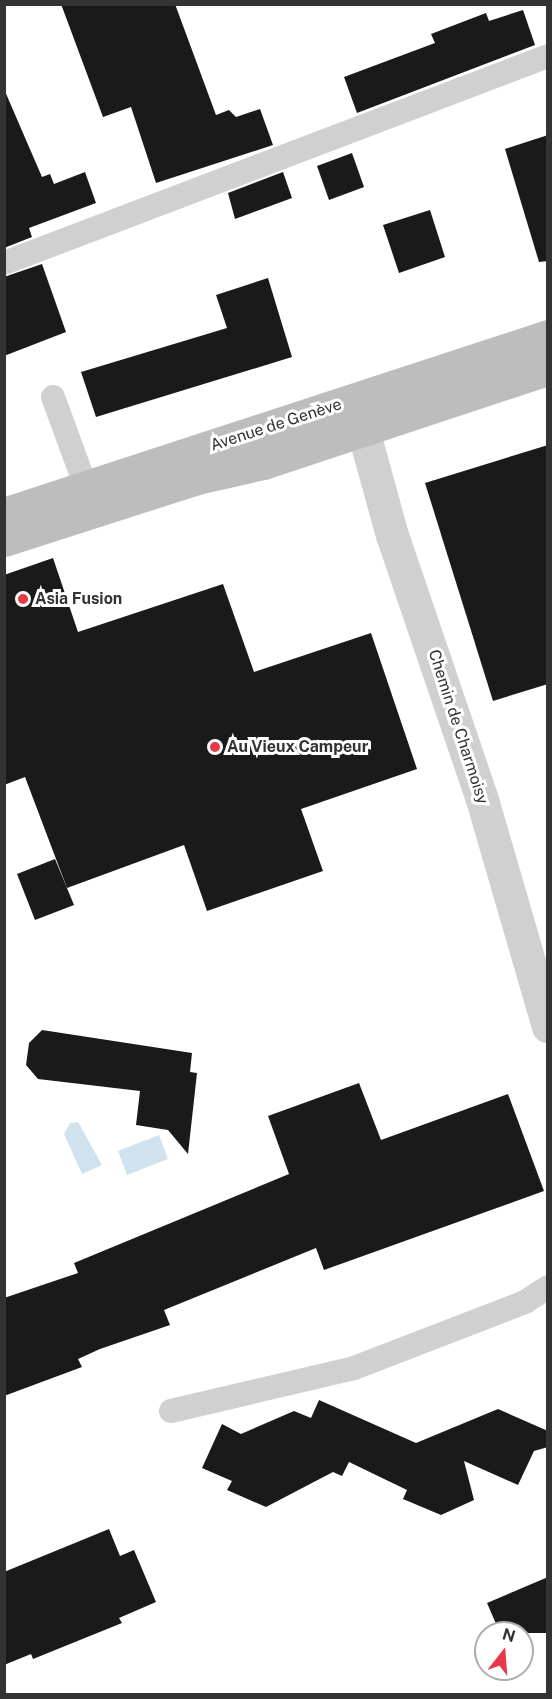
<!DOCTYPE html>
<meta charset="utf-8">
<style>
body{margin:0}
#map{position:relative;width:552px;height:1699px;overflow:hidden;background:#fff;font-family:"Public Sans",sans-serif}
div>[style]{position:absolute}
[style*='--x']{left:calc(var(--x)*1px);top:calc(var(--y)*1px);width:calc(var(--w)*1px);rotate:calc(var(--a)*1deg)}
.water>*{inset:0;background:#cfe2ee}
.building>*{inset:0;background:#1a1a1a}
.service>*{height:24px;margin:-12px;padding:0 12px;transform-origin:12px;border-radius:12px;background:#d0d0d0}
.minor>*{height:33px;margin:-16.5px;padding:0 16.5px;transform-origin:16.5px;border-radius:16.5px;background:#d0d0d0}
.secondary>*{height:33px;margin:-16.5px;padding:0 16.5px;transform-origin:16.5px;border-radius:16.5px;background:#bdbdbd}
.dots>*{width:16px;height:16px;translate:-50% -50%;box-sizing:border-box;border:3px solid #fff;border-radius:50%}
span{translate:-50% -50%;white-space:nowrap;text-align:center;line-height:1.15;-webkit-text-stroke:6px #fff;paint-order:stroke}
.street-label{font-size:16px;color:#333}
.poi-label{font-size:16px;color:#333;font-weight:700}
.left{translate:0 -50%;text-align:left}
.frame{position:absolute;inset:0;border:6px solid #333;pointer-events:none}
.north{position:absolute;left:474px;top:1621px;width:60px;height:60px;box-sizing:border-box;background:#fff;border:2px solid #adadad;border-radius:50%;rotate:17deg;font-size:16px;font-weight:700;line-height:24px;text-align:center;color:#333}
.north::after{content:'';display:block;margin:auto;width:21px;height:27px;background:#e63946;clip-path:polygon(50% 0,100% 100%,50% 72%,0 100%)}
</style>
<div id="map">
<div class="water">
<div style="clip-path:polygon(78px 1122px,102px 1165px,82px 1174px,64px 1134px,70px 1123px)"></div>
<div style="clip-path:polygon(159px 1135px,168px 1159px,127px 1175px,118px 1151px)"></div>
</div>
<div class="building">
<div style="clip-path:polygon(61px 4px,175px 4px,216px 115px,229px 110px,236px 117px,260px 109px,273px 145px,156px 183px,131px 107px,103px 117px)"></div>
<div style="clip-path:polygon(523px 10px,535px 45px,357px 113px,344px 77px,435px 43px,431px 34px,486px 13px,489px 21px)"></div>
<div style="clip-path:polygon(4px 89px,42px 177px,50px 174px,54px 184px,85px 172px,96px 203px,29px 228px,32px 237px,4px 248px)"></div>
<div style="clip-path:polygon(548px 135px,548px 261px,539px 262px,505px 149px)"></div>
<div style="clip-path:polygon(352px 153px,364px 187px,329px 200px,317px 166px)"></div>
<div style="clip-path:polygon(283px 172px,292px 198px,235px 219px,228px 193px)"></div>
<div style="clip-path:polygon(430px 210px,445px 257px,399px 273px,383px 225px)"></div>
<div style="clip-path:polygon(42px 264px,66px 332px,4px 356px,4px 277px)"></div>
<div style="clip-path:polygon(268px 278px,292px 357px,96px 417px,81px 372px,227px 328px,216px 295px)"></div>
<div style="clip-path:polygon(548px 445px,548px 684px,493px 701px,425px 483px)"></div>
<div style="clip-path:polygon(53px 558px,78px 632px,223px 584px,254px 672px,371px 633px,417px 769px,301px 809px,323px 871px,207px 911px,184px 845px,67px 888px,25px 777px,4px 785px,4px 575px)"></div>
<div style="clip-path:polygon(55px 859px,74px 905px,35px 920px,17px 874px)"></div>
<div style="clip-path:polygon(42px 1030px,192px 1053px,190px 1072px,197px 1073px,188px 1154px,168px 1130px,136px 1125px,140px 1091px,38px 1079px,26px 1065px,29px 1043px)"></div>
<div style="clip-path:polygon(359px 1083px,381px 1140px,508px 1094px,544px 1191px,324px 1270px,316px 1248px,164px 1310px,170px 1325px,100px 1349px,78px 1359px,82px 1367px,4px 1396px,4px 1298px,78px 1273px,74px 1263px,289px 1174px,268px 1116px)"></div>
<div style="clip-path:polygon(319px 1400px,416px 1443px,498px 1409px,548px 1431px,548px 1447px,534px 1451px,518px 1485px,464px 1461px,474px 1500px,441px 1515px,403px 1499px,407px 1490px,349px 1462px,342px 1476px,333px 1472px,266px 1507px,227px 1490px,232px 1481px,202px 1468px,222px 1424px,241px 1434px,294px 1411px,311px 1418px)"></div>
<div style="clip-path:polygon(109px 1529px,120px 1556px,134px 1550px,156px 1602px,119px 1618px,122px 1623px,33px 1659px,31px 1654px,4px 1665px,4px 1572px)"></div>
<div style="clip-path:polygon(548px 1577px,548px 1633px,500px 1633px,487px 1603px)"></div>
</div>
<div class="service">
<div style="--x:4;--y:263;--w:582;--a:-20.83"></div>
<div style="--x:53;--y:397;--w:96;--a:69.9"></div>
<div style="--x:171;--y:1411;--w:188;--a:-13.2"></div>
<div style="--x:354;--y:1368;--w:183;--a:-21.1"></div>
<div style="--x:525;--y:1302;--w:27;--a:-33"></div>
</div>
<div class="minor">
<div style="--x:363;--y:430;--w:109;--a:74.6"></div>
<div style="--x:392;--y:535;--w:276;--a:71.2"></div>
<div style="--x:481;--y:796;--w:240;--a:73.8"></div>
</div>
<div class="secondary">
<div style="--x:4;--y:514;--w:572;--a:-18.12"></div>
<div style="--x:4;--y:540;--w:203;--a:-17.8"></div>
<div style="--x:197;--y:478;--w:68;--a:-12.8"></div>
<div style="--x:263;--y:463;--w:300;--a:-18.3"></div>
</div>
<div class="dots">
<div style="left:23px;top:599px;background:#e63946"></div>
<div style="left:215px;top:747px;background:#e63946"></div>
</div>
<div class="street-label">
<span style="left:276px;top:425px;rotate:-18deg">Avenue de Genève</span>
<span style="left:458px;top:727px;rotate:72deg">Chemin de Charmoisy</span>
</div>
<div class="poi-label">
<span class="left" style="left:35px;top:599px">Asia Fusion</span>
<span class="left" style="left:227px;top:747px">Au Vieux Campeur</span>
</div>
<div class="frame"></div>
<div class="north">N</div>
</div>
